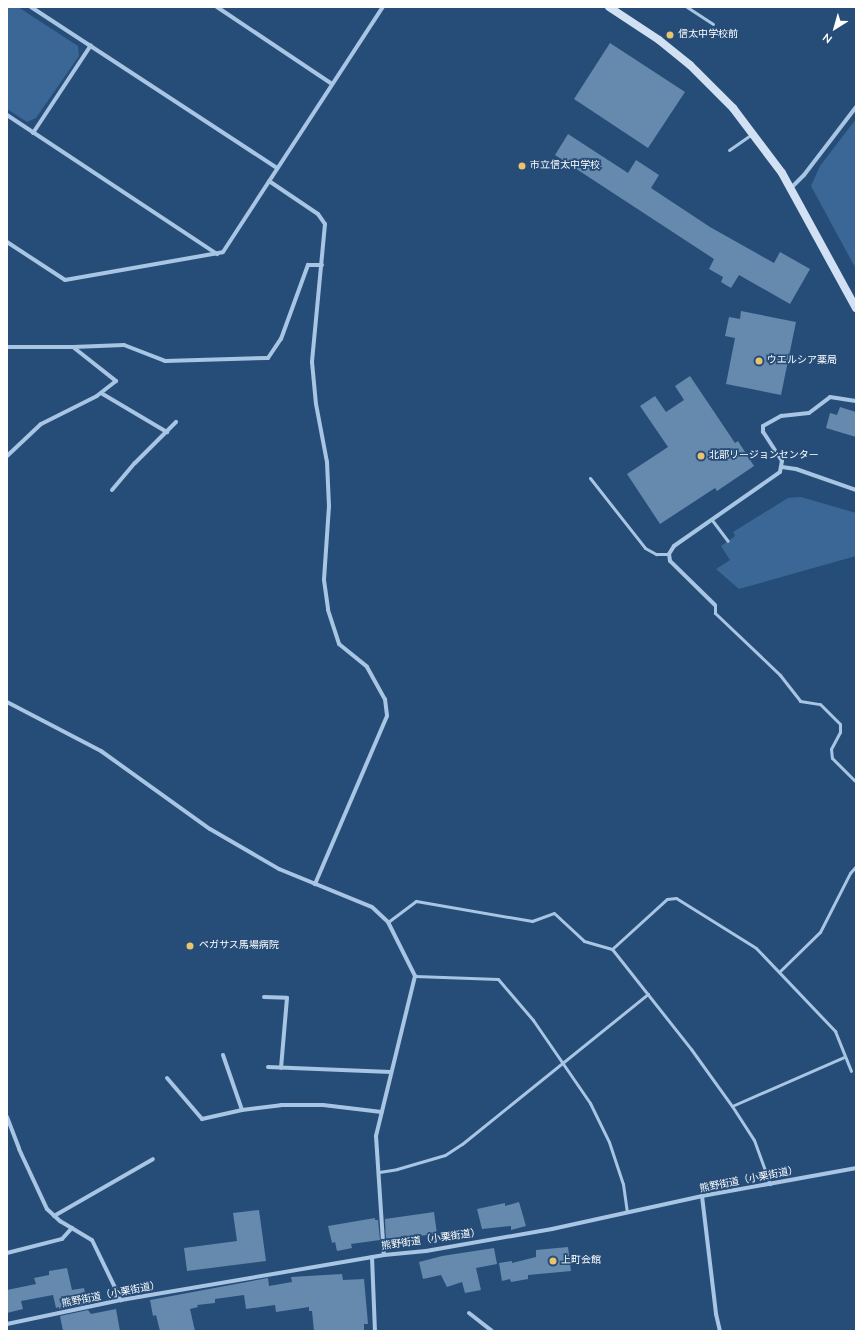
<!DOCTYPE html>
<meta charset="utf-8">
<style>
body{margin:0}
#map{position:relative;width:863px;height:1338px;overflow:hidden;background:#264d78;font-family:"Nunito Sans","Noto Sans JP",sans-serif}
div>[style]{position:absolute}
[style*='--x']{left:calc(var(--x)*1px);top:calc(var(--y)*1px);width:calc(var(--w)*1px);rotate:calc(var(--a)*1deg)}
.green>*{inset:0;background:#3a6795}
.building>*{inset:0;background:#6689ae}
.lane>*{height:3px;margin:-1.5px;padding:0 1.5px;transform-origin:1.5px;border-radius:1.5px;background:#a8c5e3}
.street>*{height:4px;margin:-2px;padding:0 2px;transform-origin:2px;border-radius:2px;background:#a8c5e3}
.secondary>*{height:8px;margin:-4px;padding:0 4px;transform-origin:4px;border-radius:4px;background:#d1e1f3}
.dots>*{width:11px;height:11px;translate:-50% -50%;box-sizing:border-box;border:2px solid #264d78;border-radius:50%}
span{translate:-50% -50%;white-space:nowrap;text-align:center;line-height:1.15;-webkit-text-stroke:3.5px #264d78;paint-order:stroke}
.poi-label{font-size:10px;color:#fff}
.left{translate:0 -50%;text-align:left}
.street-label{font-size:10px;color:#fff}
.frame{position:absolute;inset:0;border:8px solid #fff;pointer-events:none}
.north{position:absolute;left:815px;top:8px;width:40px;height:40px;-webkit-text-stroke:3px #264d78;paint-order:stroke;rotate:217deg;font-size:11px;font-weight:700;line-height:16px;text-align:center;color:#fff}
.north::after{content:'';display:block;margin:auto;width:14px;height:18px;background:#fff;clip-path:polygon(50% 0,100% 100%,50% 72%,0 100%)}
</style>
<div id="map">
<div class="green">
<div style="clip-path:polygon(7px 7px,18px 7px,78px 46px,79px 56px,36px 118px,27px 122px,7px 109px)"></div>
<div style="clip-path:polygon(856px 119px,856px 269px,811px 186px,820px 166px)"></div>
<div style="clip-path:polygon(801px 497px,856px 513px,856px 556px,739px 589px,716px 569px,730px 560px,721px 546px,735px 536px,733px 532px,788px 498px)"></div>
</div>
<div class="building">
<div style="clip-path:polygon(610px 43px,685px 92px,648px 148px,574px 99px)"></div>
<div style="clip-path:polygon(568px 134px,628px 173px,636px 160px,659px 175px,651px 188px,710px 227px,774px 263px,780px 252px,810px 269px,790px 304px,739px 275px,731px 288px,721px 282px,723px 277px,709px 269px,714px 259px,555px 155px)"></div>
<div style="clip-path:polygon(741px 311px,796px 322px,781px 395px,726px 384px,735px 338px,725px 336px,729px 317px,740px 319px)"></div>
<div style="clip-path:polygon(690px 376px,735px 443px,738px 441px,754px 466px,717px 491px,715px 488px,660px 524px,627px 474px,668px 447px,640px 406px,655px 396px,666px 412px,684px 400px,675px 386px)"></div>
<div style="clip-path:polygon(840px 407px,856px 412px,856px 437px,826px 428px,830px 413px,837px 415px)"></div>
<div style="clip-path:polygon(519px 1202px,526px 1226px,511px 1230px,511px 1226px,482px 1229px,477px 1209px,505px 1203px,505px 1206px)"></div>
<div style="clip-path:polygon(259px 1210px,266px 1261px,187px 1271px,184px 1248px,237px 1241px,233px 1213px)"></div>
<div style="clip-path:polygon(434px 1212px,437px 1234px,409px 1237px,410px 1245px,390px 1247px,389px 1239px,386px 1240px,385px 1219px)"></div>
<div style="clip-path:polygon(375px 1218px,375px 1220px,378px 1220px,380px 1240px,351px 1244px,352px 1248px,337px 1251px,335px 1242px,332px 1243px,328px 1226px)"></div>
<div style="clip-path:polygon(568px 1247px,571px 1271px,528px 1275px,528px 1279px,511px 1282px,510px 1279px,502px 1281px,499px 1263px,512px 1261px,512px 1263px,536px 1257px,536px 1250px)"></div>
<div style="clip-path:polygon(494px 1248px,497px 1264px,476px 1268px,481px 1290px,465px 1293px,462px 1282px,447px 1287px,441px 1275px,423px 1279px,419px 1262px,442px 1256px)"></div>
<div style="clip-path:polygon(67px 1268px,72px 1290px,84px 1288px,87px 1304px,59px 1309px,59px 1307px,56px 1308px,53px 1295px,21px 1301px,23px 1309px,7px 1313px,7px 1290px,36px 1284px,34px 1278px,49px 1275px,49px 1271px)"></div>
<div style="clip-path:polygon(342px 1274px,343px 1280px,364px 1279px,368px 1324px,364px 1324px,364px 1331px,314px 1331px,312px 1311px,309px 1311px,309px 1307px,276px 1312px,275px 1305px,246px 1309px,244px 1295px,215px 1299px,215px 1303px,197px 1305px,198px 1307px,190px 1309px,195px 1331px,160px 1331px,156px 1315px,153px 1316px,150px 1300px,268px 1278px,269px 1286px,292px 1282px,291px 1277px)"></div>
<div style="clip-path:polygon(116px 1309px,120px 1331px,63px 1331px,60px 1316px,88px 1310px,91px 1314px)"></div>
</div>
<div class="lane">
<div style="--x:687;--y:7;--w:31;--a:33"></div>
<div style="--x:729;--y:150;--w:28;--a:-35"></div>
<div style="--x:590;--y:478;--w:89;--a:51.8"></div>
<div style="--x:645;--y:548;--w:13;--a:29"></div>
<div style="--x:656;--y:554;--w:13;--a:0"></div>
<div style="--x:712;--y:520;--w:26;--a:53"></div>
<div style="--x:715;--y:605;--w:8;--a:90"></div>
<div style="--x:715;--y:613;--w:90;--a:43.6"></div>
<div style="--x:780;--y:675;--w:33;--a:52"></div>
<div style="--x:800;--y:701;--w:20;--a:9"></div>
<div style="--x:820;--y:704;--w:28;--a:45"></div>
<div style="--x:840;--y:724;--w:8;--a:90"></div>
<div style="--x:840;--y:732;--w:19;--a:118"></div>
<div style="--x:831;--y:749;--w:9;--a:84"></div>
<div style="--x:832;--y:758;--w:34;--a:45"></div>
<div style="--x:388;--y:922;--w:35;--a:-37"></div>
<div style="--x:416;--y:901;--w:118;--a:9.8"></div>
<div style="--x:532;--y:921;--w:23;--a:-20"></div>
<div style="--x:554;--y:913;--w:41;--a:43"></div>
<div style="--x:584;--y:941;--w:29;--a:16"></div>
<div style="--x:612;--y:949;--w:74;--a:-42.3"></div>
<div style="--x:667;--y:899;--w:9;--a:-6"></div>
<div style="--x:676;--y:898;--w:94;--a:32"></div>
<div style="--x:756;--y:948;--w:115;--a:46.4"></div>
<div style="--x:835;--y:1031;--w:43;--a:68.2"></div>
<div style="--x:612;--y:949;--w:127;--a:51.7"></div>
<div style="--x:691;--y:1049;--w:70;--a:54.3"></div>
<div style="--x:732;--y:1106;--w:40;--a:57.1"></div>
<div style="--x:754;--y:1140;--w:47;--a:70"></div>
<div style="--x:779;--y:972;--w:57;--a:-44.3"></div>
<div style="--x:820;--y:932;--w:66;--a:-63"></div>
<div style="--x:850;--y:873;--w:9;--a:-49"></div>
<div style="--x:415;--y:976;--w:83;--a:2.1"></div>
<div style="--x:498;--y:979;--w:54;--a:49.5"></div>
<div style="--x:533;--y:1020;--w:101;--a:55.5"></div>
<div style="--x:590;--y:1103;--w:43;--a:64"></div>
<div style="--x:609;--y:1142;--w:44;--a:71.6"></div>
<div style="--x:623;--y:1184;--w:28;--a:82"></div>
<div style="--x:732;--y:1106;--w:122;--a:-23.6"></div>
<div style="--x:379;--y:1172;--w:18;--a:-9"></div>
<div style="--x:397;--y:1169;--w:50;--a:-16.3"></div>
<div style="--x:445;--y:1155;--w:20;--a:-33"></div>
<div style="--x:462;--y:1144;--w:239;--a:-38.9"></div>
</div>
<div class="street">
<div style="--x:31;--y:7;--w:294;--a:33.2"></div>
<div style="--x:217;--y:7;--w:138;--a:33.8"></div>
<div style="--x:7;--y:115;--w:252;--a:33.5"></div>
<div style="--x:33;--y:133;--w:105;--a:-56.6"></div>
<div style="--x:269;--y:181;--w:59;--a:34"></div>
<div style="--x:318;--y:214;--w:12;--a:55"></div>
<div style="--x:325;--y:224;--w:139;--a:95.4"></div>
<div style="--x:312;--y:362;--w:42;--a:84.6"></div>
<div style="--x:316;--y:404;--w:59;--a:79.3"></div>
<div style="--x:327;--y:462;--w:44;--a:87.4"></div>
<div style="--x:329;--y:506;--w:74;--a:93.9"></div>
<div style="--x:324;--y:580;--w:30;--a:82"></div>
<div style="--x:328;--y:610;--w:36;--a:72"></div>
<div style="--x:339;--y:644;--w:36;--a:39"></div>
<div style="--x:367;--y:667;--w:37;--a:61"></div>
<div style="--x:385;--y:699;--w:17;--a:83"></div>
<div style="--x:387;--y:716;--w:183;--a:113.2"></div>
<div style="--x:791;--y:188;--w:18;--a:-45"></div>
<div style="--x:804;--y:175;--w:86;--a:-52.6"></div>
<div style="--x:7;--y:242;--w:69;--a:33.2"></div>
<div style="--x:65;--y:280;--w:160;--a:-10"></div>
<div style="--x:223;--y:252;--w:293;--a:-56.9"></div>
<div style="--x:7;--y:347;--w:66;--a:0"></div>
<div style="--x:73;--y:347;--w:55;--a:38.3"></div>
<div style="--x:116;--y:381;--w:24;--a:142"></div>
<div style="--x:97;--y:396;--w:63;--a:153.4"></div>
<div style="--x:41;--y:424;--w:47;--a:136.7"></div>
<div style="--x:73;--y:347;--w:51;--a:-2.2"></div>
<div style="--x:124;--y:345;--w:44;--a:21.3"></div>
<div style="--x:165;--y:361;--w:103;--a:-1.7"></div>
<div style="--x:268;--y:358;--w:23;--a:-56"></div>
<div style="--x:281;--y:339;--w:79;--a:-70"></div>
<div style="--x:308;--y:265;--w:14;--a:0"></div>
<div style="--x:101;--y:393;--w:77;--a:30.6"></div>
<div style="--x:782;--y:467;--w:14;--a:8"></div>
<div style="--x:796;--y:469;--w:64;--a:19.3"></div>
<div style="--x:112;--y:490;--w:35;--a:-50"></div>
<div style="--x:135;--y:463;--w:58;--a:-45"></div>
<div style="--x:715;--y:605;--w:63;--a:-135.6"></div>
<div style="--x:670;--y:561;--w:7;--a:-98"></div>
<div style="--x:669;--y:554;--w:9;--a:-58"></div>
<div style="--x:674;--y:546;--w:129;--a:-34.9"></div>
<div style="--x:780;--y:472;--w:11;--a:-80"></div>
<div style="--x:782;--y:461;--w:35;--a:-123"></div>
<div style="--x:763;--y:432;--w:6;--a:-90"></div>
<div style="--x:763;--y:426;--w:21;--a:-29"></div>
<div style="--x:781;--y:416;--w:28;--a:-6"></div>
<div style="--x:809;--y:413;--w:26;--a:-37"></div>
<div style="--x:830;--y:397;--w:26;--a:9"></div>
<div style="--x:7;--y:702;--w:106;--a:27.5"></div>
<div style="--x:101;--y:751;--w:134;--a:35.6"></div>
<div style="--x:210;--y:829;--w:80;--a:30.1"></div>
<div style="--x:279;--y:869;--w:100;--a:22.2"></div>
<div style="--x:372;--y:907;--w:22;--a:43"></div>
<div style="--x:388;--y:922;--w:60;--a:63.4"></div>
<div style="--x:415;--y:976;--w:165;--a:103.7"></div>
<div style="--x:376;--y:1136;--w:119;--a:86.2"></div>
<div style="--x:264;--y:997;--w:23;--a:2"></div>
<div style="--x:287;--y:998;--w:70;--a:94.9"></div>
<div style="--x:223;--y:1055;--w:58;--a:70.9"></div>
<div style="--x:268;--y:1067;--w:123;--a:2.3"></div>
<div style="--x:167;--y:1078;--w:54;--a:49.5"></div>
<div style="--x:202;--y:1119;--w:41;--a:-12.7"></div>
<div style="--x:242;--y:1110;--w:39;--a:-7"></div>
<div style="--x:281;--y:1105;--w:42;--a:0"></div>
<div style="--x:323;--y:1105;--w:59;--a:6.8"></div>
<div style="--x:7;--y:1117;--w:34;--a:69"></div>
<div style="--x:19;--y:1149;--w:66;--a:65"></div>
<div style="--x:47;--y:1209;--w:18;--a:43"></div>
<div style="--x:60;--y:1221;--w:37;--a:31"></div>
<div style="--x:92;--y:1240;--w:67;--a:64.2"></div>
<div style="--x:702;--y:1196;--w:119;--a:83.2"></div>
<div style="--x:716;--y:1314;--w:17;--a:77"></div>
<div style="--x:54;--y:1216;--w:114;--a:-29.9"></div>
<div style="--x:7;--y:1253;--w:57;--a:-14.3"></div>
<div style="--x:62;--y:1239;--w:15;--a:-48"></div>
<div style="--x:372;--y:1257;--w:74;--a:87.7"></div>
<div style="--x:469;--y:1313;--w:29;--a:38"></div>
<div style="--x:7;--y:1324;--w:116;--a:-11.9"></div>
<div style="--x:121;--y:1300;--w:267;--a:-9.7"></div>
<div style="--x:384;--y:1255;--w:42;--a:-5.4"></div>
<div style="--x:426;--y:1251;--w:128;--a:-9.9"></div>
<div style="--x:552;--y:1229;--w:154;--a:-12.4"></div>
<div style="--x:702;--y:1196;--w:157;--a:-10.3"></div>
</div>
<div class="secondary">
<div style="--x:609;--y:7;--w:60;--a:33.4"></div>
<div style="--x:659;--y:40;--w:40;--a:39"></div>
<div style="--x:690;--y:65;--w:61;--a:45"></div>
<div style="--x:733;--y:108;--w:81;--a:53"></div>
<div style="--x:782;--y:173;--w:154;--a:61.3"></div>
</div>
<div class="dots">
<div style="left:670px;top:35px;background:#ebc26e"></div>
<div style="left:522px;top:166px;background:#ebc26e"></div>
<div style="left:759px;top:361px;background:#ebc26e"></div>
<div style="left:701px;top:456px;background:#ebc26e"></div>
<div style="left:190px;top:946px;background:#ebc26e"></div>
<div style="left:553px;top:1261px;background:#ebc26e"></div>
</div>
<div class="poi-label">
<span class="left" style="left:678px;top:35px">信太中学校前</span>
<span class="left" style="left:530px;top:166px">市立信太中学校</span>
<span class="left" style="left:767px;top:361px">ウエルシア薬局</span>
<span class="left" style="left:709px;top:456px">北部リージョンセンター</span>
<span class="left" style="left:199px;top:946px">ペガサス馬場病院</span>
<span class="left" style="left:561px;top:1261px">上町会館</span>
</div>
<div class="street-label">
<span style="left:749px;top:1180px;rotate:-11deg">熊野街道（小栗街道）</span>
<span style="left:431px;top:1240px;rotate:-8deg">熊野街道（小栗街道）</span>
<span style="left:111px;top:1295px;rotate:-11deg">熊野街道（小栗街道）</span>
</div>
<div class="frame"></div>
<div class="north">N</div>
</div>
